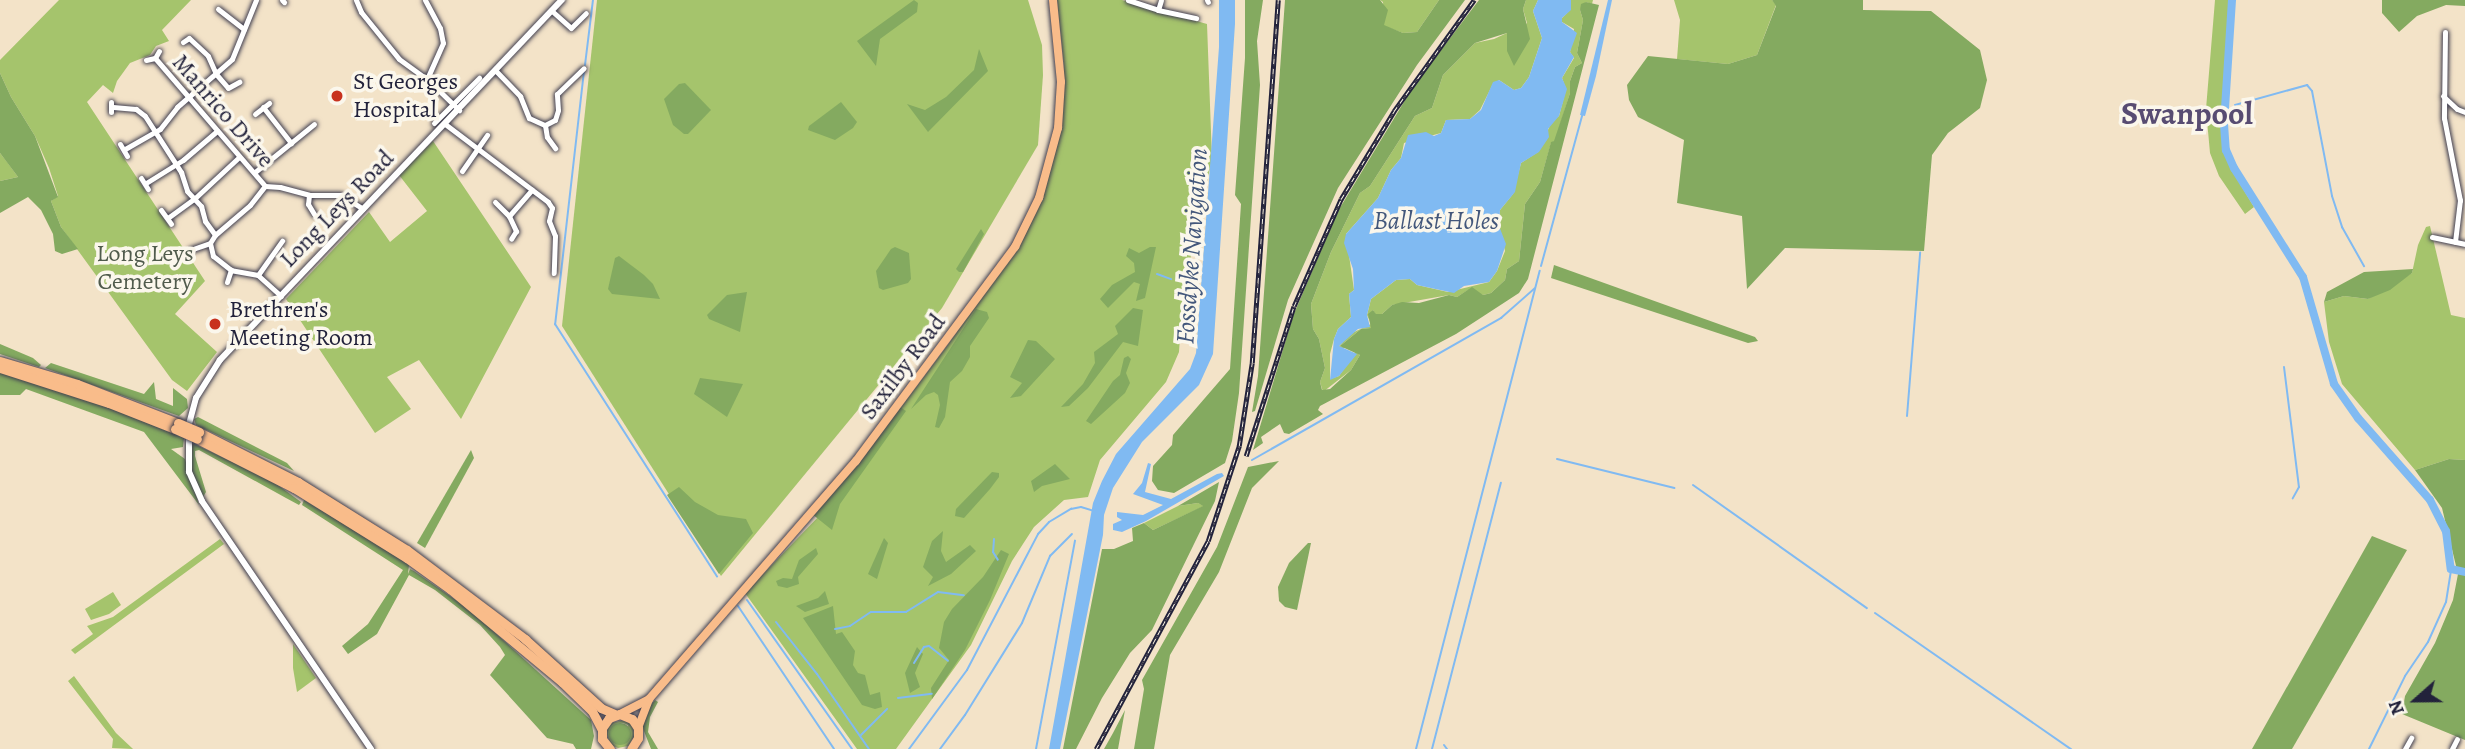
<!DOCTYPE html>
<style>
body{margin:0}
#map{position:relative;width:2465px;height:749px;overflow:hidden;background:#f3e3c8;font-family:Alegreya,serif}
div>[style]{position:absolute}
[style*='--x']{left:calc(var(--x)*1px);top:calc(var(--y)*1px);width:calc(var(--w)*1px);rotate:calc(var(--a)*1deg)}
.green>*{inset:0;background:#a5c46c}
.forest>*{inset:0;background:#84aa60}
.round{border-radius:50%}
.water>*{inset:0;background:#80baf2}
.stream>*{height:2px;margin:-1px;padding:0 1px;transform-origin:1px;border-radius:1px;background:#80baf2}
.river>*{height:8px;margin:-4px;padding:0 4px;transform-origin:4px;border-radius:4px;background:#80baf2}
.roads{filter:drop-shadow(0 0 2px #413f50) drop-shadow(0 0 2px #413f50)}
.minor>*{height:5px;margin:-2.5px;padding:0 2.5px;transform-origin:2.5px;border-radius:2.5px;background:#fff}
.tertiary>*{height:6px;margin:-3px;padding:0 3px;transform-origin:3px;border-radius:3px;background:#fff}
.primary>*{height:8px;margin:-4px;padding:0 4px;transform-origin:4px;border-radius:4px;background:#f9bc8a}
.trunk>*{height:9px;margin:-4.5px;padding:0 4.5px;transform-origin:4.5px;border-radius:4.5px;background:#f9bc8a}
.rail>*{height:4.5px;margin-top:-2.25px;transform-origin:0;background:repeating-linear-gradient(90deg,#fbf7ec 0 5px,#22223b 0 10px);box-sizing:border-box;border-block:2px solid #22223b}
.bridges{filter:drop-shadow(0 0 2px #413f50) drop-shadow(0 0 2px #413f50)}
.trunk-bridge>*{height:9px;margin:-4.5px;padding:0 4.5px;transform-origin:4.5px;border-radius:4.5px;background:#f9bc8a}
.dots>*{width:19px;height:19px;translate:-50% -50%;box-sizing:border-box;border:4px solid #fbf7ec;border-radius:50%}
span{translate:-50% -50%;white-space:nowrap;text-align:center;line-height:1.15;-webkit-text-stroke:7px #fbf7ec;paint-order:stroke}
.poi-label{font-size:24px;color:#22223b}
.left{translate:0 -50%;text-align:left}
.street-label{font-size:24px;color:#22223b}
.park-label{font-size:24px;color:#505b4c}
.water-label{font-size:26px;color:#43577b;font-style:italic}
.district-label{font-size:32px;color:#584c72;font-weight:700}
.north{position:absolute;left:2381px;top:665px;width:70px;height:70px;-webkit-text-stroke:5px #fbf7ec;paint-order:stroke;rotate:249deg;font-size:19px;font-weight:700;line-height:28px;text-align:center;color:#22223b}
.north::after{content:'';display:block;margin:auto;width:24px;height:32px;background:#22223b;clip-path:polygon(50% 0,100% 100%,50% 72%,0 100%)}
</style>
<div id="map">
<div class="green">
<div style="clip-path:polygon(59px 0,191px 0,162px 30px,169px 41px,156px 46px,150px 55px,130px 63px,117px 81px,113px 93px,103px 85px,87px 102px,205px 281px,175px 314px,217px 352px,187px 391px,172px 380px,61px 227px,51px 201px,58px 196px,49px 168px,35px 136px,11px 97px,0 73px,0 60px)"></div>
<div style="clip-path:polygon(597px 0,1028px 0,1042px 45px,1043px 75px,1038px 145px,942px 308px,721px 576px,562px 326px)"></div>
<div style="clip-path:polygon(1057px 0,1122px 0,1207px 24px,1212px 159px,1183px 292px,1179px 352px,1166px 382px,1100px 460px,1088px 497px,1064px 500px,1034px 527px,1012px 561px,971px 645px,896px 749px,857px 749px,745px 593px,820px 515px,947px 346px,1024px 236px,1062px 119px,1064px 66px)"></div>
<div style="clip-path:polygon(1380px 0,1439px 0,1417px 32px,1403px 33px,1384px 26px,1383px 2px)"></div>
<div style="clip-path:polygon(1526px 0,1538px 0,1533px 11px,1542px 38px,1529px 77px,1521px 88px,1514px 90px,1499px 80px,1492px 86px,1480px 110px,1470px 119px,1446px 120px,1441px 133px,1404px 143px,1401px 158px,1391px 170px,1378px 198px,1346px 234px,1354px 290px,1349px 294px,1351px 317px,1338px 329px,1334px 339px,1330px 354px,1330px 379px,1339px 376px,1355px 352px,1360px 355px,1351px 370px,1323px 392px,1320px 382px,1325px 368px,1319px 339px,1313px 329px,1311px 304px,1331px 252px,1360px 193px,1370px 186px,1415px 116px,1432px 108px,1443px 75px,1475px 43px,1494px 39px,1507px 33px,1509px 43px,1527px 23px,1523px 9px)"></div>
<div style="clip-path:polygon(1571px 0,1593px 0,1592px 4px,1586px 2px,1580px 10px,1583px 20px,1577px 53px,1582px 63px,1575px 67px,1570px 81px,1570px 93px,1555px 141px,1551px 143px,1540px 182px,1525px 204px,1519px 261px,1507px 269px,1505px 280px,1491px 293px,1483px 295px,1468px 290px,1457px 297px,1449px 295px,1392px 305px,1382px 314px,1376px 315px,1373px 310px,1369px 318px,1371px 324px,1371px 328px,1361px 329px,1340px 346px,1347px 348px,1340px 348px,1339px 346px,1350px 334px,1371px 324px,1367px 315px,1371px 299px,1396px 280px,1410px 279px,1417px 285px,1448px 292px,1489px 282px,1497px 271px,1505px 251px,1499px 226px,1500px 210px,1513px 194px,1521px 163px,1538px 152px,1552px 121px,1559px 116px,1566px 89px,1562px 78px,1574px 58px,1570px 52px,1574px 29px,1562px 22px,1562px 18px,1567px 13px)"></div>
<div style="clip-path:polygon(1674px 0,1772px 0,1776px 5px,1757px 55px,1728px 64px,1677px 59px,1680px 20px)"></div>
<div style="clip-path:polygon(2215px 0,2229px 0,2222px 123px,2224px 151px,2231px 169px,2254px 207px,2245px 214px,2219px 176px,2210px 153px,2206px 109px)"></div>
<div style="clip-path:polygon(433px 141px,531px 287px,461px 419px,419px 360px,387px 377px,411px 409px,375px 433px,286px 299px,369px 212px,390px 242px,427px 211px,399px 175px)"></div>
<div style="clip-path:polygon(0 153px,7px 162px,18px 177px,0 181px)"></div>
<div style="clip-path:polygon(2430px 226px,2451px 315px,2465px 318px,2465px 460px,2449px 459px,2415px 470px,2342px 384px,2329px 342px,2324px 302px,2344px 296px,2368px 299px,2412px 273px,2418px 245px,2426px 227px)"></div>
<div style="clip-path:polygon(1198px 503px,1204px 506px,1153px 530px,1144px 523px,1178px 506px)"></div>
<div style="clip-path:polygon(220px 539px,224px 544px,75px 654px,71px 650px,93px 634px,87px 626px,113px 617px)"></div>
<div style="clip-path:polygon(113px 592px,121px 605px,109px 614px,91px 620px,85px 609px)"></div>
<div style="clip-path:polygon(293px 644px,316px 678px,297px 692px,293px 668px)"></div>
<div style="clip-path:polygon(74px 676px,116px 733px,133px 749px,112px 748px,113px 739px,68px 681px)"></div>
<div style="clip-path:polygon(evenodd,625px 720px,633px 726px,634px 737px,628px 746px,618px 748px,611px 745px,606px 732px,611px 723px,625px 720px,623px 723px,628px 725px,624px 744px,615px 744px,610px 738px,610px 730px,616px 724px,623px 723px)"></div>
</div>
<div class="forest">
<div style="clip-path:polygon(914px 0,918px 3px,917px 12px,880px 39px,876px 66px,857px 41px)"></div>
<div style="clip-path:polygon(1245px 0,1263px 0,1257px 41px,1260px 85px,1239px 393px,1232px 441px,1225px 463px,1174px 493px,1158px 490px,1152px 481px,1153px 466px,1172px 445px,1173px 435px,1230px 369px,1241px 204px,1235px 195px,1245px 58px)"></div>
<div style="clip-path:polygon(1285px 0,1380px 0,1388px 10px,1384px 25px,1403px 33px,1417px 32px,1439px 0,1465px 0,1417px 65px,1338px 188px,1288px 300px,1255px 411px,1252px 412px,1258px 376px)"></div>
<div style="clip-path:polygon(1479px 0,1526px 0,1523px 9px,1530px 39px,1514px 66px,1507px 51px,1507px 33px,1475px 43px,1443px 75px,1432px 108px,1415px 116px,1370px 186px,1360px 193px,1331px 252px,1311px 304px,1313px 329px,1319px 339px,1325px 368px,1320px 382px,1322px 390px,1330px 389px,1351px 370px,1360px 355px,1340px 346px,1361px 329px,1371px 328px,1368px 314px,1373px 310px,1376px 314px,1382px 314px,1392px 305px,1402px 302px,1419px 303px,1449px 295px,1457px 297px,1472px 287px,1483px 295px,1491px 293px,1505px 280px,1507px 269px,1519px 261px,1525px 204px,1540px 182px,1551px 142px,1554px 141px,1570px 93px,1570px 81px,1575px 67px,1582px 63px,1577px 53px,1583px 20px,1580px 10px,1581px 4px,1586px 2px,1599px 5px,1528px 279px,1519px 293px,1456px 334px,1320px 406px,1318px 410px,1323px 414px,1289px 434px,1284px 433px,1280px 424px,1261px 437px,1263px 443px,1253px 450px,1293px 316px,1338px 211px,1413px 87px)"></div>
<div style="clip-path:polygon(1772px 0,1863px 0,1863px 10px,1931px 11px,1980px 50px,1987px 80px,1980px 108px,1948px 133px,1932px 155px,1924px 251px,1785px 248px,1747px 289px,1742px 216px,1677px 203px,1684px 140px,1638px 117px,1629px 100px,1627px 85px,1648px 56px,1728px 64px,1757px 55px,1776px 6px)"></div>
<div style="clip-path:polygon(2382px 0,2465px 0,2465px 6px,2446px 5px,2417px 16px,2399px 32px,2382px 13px)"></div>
<div style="clip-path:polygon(979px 49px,988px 71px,928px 132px,907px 104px,925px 110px,946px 97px,974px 70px)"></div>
<div style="clip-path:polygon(0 73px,11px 97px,35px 136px,58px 197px,51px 201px,61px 227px,78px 249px,62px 254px,55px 251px,53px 234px,41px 210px,28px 197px,0 213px,0 181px,18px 177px,0 153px)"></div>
<div style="clip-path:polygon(685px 83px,711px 110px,688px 134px,684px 134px,673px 125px,664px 99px,679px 84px)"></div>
<div style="clip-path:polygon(841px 102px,857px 122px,853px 128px,835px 140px,808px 130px,809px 126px)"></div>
<div style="clip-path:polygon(981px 229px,984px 234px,963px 272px,959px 272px,956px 269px)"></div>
<div style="clip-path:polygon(895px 247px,909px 253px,911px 279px,908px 283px,883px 290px,879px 288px,876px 271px,891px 249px)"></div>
<div style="clip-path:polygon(1150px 247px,1156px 247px,1145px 298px,1136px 301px,1140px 284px,1134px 282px,1108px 308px,1100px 299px,1112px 285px,1135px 272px,1134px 263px,1126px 256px,1129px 248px,1139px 253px)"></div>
<div style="clip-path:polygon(619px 256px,644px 275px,653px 284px,660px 299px,612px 294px,608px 289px,615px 258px)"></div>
<div style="clip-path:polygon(1554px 265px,1755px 337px,1758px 341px,1748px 343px,1551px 278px)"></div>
<div style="clip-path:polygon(2413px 269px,2412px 273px,2390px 290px,2368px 299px,2344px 296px,2324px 302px,2327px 292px,2364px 272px)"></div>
<div style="clip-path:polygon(747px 292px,740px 332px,709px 319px,707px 315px,727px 295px)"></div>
<div style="clip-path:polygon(1133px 308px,1143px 310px,1138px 346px,1123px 342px,1088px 388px,1069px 406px,1061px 407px,1083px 384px,1095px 363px,1094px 352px,1118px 334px,1115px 326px)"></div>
<div style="clip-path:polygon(976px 309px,987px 312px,989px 318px,970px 346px,970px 357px,962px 371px,950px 382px,945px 417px,939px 428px,935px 427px,940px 405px,938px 395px,934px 392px,926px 395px,911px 409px)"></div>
<div style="clip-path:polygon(1028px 340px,1036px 341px,1055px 359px,1021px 396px,1010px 398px,1022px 383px,1010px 377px)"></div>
<div style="clip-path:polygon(0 344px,33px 358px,41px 365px,39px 367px,0 354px)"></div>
<div style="clip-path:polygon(1128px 356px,1131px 359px,1126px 373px,1130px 383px,1125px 393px,1091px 424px,1086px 421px,1113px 381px,1120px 375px,1124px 358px)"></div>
<div style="clip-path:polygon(51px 363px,144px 394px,154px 382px,156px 399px,173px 406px,173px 388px,187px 399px,188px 408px,179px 416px,45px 368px)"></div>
<div style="clip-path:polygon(0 372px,108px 407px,184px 438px,183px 447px,171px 449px,185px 459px,199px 505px,144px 432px,26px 389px,20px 395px,0 395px)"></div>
<div style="clip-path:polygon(700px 378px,743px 384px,727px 417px,694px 394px)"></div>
<div style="clip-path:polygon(900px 407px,906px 411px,840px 504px,832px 530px,812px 514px)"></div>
<div style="clip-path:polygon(198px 417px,287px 463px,294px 471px,196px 425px,194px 419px)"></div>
<div style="clip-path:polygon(190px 442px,271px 480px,301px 502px,299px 505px,286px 498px,199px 450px,195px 451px,195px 456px,206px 492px,203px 497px,192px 471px)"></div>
<div style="clip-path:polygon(471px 450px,474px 458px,425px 548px,417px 543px)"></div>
<div style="clip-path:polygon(2449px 459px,2465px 460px,2465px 740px,2402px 714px,2405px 696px,2435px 643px,2453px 600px,2458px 574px,2442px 508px,2415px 470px)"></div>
<div style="clip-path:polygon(1279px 461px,1252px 488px,1219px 572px,1170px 655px,1154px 749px,1134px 749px,1144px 689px,1142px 680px,1217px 547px,1248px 467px)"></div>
<div style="clip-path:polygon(1055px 464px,1070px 479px,1042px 486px,1034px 492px,1031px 481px)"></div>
<div style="clip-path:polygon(992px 472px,999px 473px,999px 477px,990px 489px,964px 518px,955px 516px,956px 509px)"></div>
<div style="clip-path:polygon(1219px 482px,1215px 501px,1152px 630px,1130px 653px,1102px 698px,1076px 749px,1063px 749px,1102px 549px,1114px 549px,1133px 541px,1132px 528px,1144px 523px,1153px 530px,1203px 506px,1198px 503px,1178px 506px)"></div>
<div style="clip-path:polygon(679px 487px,695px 502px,718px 515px,746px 519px,753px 533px,719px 574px,667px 495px)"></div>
<div style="clip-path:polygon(304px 500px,384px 548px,409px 565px,408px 574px,410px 569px,414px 571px,470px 610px,591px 720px,594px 736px,591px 749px,576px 749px,573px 744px,547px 738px,490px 675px,505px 655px,500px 647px,480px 625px,435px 590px,409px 575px,377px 634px,348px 654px,342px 646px,368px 624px,403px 570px,302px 505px)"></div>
<div style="clip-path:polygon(943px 531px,941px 551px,946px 562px,970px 545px,976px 551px,951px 574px,928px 586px,933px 577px,923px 567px,932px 541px)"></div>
<div style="clip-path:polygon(2372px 536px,2407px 550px,2292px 749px,2252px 749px)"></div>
<div style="clip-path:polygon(884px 538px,888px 543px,877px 579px,868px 574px)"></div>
<div style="clip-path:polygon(1308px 543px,1311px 543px,1297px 610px,1285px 607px,1279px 601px,1278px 587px,1289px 563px)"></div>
<div style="clip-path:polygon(816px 548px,818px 554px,798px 577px,799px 584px,787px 588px,778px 586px,776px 581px,783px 578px,792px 579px,799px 560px)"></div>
<div style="clip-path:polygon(1001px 550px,1009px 554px,990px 600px,965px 650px,932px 699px,931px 688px,949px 660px,939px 648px,944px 622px,952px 609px,983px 577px)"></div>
<div style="clip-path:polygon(825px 591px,829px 604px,805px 612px,796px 606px,818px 598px)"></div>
<div style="clip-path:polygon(833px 606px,836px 634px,842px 632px,855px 651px,853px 665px,858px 673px,865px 675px,870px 695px,880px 692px,882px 707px,875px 709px,862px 705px,803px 618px)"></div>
<div style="clip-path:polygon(917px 647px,923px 654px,915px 673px,920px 687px,910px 693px,905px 673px)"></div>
<div style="clip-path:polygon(655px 700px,658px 702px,650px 717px,648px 732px,658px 749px,651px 749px,642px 726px,645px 712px)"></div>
<div style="clip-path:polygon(1125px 710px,1118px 749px,1104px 749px,1113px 733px)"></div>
<div class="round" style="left:609px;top:723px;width:22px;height:22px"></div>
</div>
<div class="water">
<div style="clip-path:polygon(1219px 0,1235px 0,1235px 24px,1213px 354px,1199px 385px,1142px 442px,1113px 488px,1104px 515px,1103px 535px,1060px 749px,1049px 749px,1093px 503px,1102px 481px,1116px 454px,1190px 369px,1196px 353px,1219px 47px)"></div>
<div style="clip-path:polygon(1538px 0,1571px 0,1571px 10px,1562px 18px,1562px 22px,1577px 33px,1570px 52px,1574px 57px,1562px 78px,1567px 89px,1559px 116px,1548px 129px,1549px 137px,1539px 152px,1521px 163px,1515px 192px,1500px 210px,1499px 226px,1506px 244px,1497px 271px,1489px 282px,1464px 286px,1454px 293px,1417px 285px,1410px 279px,1396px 280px,1371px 299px,1367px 315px,1370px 327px,1358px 329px,1339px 346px,1357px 354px,1339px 376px,1330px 380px,1334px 339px,1338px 329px,1351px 317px,1349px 294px,1354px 290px,1353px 269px,1344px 243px,1346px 234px,1378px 198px,1391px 170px,1401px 158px,1408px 135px,1426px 132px,1434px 136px,1441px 133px,1446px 120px,1470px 119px,1481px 110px,1493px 82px,1499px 80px,1514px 90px,1521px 88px,1529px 77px,1542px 38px,1533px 11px)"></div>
<div style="clip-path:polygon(1608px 0,1612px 0,1596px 76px,1585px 116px,1580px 115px)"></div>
<div style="clip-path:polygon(1148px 463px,1151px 464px,1145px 492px,1171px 499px,1217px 474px,1222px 473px,1224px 476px,1146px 521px,1122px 532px,1113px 530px,1113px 524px,1122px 520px,1117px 517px,1117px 512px,1143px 515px,1163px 505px,1133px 494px,1142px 483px)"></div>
</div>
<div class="stream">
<div style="--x:585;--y:65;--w:65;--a:-83"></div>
<div style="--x:584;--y:71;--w:255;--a:96.5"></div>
<div style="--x:555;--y:324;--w:300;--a:57.3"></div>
<div style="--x:2235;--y:105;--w:75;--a:-15.5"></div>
<div style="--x:2307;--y:85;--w:8;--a:50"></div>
<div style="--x:2312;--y:91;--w:107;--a:79.2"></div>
<div style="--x:2332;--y:196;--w:33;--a:72"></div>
<div style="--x:2342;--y:227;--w:45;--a:60.6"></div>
<div style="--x:1541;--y:266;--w:156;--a:-74.7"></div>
<div style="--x:1157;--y:274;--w:15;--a:20"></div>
<div style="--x:2284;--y:367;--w:121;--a:82.9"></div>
<div style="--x:2299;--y:487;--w:13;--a:119"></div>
<div style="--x:1907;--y:416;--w:164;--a:-85.4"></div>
<div style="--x:1557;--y:459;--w:121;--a:13.9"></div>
<div style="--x:1252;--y:460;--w:287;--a:-29.7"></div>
<div style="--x:1501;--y:318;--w:45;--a:-41.4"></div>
<div style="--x:1693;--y:485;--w:213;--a:35.3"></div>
<div style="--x:994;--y:539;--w:13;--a:94"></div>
<div style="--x:993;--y:552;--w:9;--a:58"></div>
<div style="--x:747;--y:600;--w:182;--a:54.8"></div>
<div style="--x:738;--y:606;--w:172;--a:56.1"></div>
<div style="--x:1875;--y:613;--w:239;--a:34.8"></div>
<div style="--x:776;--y:622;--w:66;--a:51.7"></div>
<div style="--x:817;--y:674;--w:91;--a:55.3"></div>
<div style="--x:835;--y:629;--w:15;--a:-11"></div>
<div style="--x:850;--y:626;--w:25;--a:-34"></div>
<div style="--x:871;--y:612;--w:35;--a:0"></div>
<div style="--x:906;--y:612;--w:38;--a:-32"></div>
<div style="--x:938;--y:592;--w:26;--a:7"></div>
<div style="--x:914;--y:663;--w:19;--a:-58"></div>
<div style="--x:924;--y:647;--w:5;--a:-11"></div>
<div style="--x:929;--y:646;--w:24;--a:38"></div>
<div style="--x:898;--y:698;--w:34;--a:-7"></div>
<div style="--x:861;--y:735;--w:37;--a:-45"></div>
<div style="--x:1444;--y:745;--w:5;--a:53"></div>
<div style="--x:909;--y:749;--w:98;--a:-53.7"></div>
<div style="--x:967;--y:670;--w:153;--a:-62.4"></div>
<div style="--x:1038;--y:534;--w:16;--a:-47"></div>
<div style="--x:1049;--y:522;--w:26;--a:-31"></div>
<div style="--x:1071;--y:509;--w:10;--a:-11"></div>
<div style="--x:1081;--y:507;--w:14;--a:17"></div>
<div style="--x:940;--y:749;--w:42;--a:-53.7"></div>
<div style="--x:965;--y:715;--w:108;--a:-58.2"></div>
<div style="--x:1022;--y:623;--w:73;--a:-67.3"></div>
<div style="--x:1050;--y:556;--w:31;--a:-45"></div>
<div style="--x:1036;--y:749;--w:212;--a:-79.4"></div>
<div style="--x:1416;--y:749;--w:494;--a:-75.5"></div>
<div style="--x:1432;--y:749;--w:275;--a:-75.5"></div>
<div style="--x:2369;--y:749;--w:81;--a:-63.7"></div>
<div style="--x:2405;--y:676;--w:41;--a:-55.9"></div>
<div style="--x:2428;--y:642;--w:44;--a:-65.8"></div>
<div style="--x:2446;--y:602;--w:33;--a:-81"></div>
</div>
<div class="river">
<div style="--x:2232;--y:0;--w:124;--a:93.7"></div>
<div style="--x:2224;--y:124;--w:26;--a:86"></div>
<div style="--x:2226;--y:150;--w:20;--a:66"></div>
<div style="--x:2234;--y:168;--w:129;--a:57.7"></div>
<div style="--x:2303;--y:277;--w:111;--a:73.8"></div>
<div style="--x:2334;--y:384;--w:42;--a:54.8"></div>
<div style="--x:2358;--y:418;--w:109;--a:48.7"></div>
<div style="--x:2430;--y:500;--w:35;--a:63"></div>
<div style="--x:2446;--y:531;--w:38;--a:83"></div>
<div style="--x:2451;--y:569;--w:14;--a:12"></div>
</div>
<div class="roads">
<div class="minor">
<div style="--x:282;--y:0;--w:3;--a:45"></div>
<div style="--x:356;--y:0;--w:13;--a:67"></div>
<div style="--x:361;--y:12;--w:60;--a:51"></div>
<div style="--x:399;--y:59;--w:34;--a:36"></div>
<div style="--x:427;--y:79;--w:45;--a:44.1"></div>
<div style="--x:425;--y:0;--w:32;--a:62"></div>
<div style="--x:440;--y:28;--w:15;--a:79"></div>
<div style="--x:443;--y:43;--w:39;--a:114"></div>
<div style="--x:1128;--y:0;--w:32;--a:18"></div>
<div style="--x:1158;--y:10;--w:10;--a:-73"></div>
<div style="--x:1207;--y:0;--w:2;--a:63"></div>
<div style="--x:218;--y:9;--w:33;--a:38"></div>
<div style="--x:1158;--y:10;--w:39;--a:12"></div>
<div style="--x:552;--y:11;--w:25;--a:42"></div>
<div style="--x:571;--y:28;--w:21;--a:-45"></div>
<div style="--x:2445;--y:32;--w:86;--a:90.7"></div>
<div style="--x:2444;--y:118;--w:84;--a:79"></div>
<div style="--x:2460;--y:200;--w:42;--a:96.8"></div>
<div style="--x:183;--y:42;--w:7;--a:-34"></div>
<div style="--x:189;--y:38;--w:26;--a:43"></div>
<div style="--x:208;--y:56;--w:20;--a:66"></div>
<div style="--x:216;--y:74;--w:18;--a:49"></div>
<div style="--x:228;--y:88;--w:13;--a:-29"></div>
<div style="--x:155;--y:58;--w:169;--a:49.3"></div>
<div style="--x:146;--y:60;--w:9;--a:-13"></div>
<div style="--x:155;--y:58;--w:8;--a:-60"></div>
<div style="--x:496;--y:71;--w:35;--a:46"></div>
<div style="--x:520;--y:96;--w:24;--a:68"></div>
<div style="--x:529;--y:118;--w:17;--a:24"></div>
<div style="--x:545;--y:125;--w:11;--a:-27"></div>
<div style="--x:555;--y:120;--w:10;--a:-73"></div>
<div style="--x:558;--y:110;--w:16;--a:-94"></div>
<div style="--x:557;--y:94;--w:37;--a:-44"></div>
<div style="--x:2443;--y:96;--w:19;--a:43"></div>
<div style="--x:2457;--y:109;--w:9;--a:21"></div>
<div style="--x:113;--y:107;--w:23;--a:5"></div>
<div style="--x:136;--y:109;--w:11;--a:38"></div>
<div style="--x:145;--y:116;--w:67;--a:57.3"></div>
<div style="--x:181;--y:172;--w:20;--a:72"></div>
<div style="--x:187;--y:191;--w:21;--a:47"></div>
<div style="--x:201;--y:206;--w:16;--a:75"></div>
<div style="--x:205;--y:221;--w:17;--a:54"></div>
<div style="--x:263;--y:107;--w:46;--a:52.1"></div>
<div style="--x:111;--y:112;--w:10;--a:-90"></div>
<div style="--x:255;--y:114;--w:18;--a:-38"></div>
<div style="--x:434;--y:123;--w:64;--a:-45"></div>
<div style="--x:445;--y:124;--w:129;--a:37.1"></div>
<div style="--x:548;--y:202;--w:7;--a:56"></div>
<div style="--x:552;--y:208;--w:13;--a:103"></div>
<div style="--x:549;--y:221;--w:16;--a:68"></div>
<div style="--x:555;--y:236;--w:37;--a:92"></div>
<div style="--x:545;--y:125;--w:12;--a:81"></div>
<div style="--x:547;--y:137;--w:14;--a:54"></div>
<div style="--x:120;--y:144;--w:14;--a:60"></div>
<div style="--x:125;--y:149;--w:40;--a:-29.7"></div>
<div style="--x:160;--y:129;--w:28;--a:-52"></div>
<div style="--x:177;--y:107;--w:73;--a:-41.1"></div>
<div style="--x:232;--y:59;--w:64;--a:-67.9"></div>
<div style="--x:462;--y:171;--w:44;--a:-55.2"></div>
<div style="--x:255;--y:172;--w:76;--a:-39.1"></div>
<div style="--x:141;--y:178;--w:13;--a:58"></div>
<div style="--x:146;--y:183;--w:44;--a:-31.9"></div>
<div style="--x:183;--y:160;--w:45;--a:-40.5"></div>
<div style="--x:309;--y:195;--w:9;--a:96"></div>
<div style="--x:308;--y:204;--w:12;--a:59"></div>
<div style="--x:495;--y:202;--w:20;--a:45"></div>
<div style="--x:509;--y:216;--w:35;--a:-49"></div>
<div style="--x:161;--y:210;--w:17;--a:54"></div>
<div style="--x:509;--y:216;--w:17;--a:65"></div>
<div style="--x:516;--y:231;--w:9;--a:122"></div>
<div style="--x:169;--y:217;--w:31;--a:-36"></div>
<div style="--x:194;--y:199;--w:62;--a:-43"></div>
<div style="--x:2432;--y:237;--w:34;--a:12"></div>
<div style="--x:190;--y:250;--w:21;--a:-19"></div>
<div style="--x:258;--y:275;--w:42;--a:-54.8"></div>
<div style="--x:227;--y:282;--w:13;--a:-72"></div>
<div style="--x:281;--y:296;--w:31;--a:-138"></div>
<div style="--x:258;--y:275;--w:27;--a:-170"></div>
<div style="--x:231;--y:270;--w:23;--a:-142"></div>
<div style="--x:213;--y:256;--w:13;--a:-103"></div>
<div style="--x:210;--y:243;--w:9;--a:-58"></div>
<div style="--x:215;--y:235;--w:46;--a:-40.6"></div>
<div style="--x:250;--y:205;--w:24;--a:-52"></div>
<div style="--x:265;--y:186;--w:15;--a:4"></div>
<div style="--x:280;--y:187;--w:30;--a:15"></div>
<div style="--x:309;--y:195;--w:32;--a:0"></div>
<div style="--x:341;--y:195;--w:26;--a:32"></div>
<div style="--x:2405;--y:749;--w:13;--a:-61"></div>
<div style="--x:2452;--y:749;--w:11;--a:-63"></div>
</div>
<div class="tertiary">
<div style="--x:371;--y:749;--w:300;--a:-124.3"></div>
<div style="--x:202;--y:501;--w:32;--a:-114"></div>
<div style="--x:189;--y:472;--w:48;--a:-90"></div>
<div style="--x:189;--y:424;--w:27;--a:-75"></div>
<div style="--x:196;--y:398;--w:45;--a:-57.7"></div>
<div style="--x:220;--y:360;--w:497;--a:-46.5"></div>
</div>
<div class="primary">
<div style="--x:618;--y:715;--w:35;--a:-27"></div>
<div style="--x:638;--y:728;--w:31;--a:-69"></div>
<div style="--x:649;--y:699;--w:315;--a:-49"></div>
<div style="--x:856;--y:461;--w:267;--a:-53.4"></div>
<div style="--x:1015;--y:247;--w:55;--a:-63.9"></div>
<div style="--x:1039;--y:198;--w:73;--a:-74.8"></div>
<div style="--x:1058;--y:128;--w:46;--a:-86.3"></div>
<div style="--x:1061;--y:82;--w:82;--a:-95.6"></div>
</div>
<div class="trunk">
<div style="--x:0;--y:361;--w:80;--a:16.6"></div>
<div style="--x:77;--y:384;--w:108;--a:21.1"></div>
<div style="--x:0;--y:368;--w:114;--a:17.8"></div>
<div style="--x:109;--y:403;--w:71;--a:21.5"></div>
<div style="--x:199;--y:432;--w:111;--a:26.8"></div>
<div style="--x:298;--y:482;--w:128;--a:32"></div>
<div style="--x:407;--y:550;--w:148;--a:37"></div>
<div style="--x:525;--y:639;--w:103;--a:42.2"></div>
<div style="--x:601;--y:708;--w:17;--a:24"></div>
<div style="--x:197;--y:439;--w:109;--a:26.8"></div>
<div style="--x:294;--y:488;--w:133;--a:31.8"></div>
<div style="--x:407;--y:558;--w:53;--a:35.8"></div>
<div style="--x:450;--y:589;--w:146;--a:39.7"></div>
<div style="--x:562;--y:682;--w:42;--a:44"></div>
<div style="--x:592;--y:711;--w:21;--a:62"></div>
<div style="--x:610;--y:749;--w:13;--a:-129"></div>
<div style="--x:602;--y:739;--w:11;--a:-90"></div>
<div style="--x:602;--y:728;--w:12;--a:-55"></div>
<div style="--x:609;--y:718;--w:12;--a:-20"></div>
<div style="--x:620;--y:714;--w:13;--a:23"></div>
<div style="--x:632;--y:719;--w:11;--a:56"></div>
<div style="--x:638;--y:728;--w:10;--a:90"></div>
<div style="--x:638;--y:738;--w:13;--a:122"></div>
</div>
</div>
<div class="rail">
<div style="--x:1246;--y:456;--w:157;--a:-72.3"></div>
<div style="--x:1294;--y:306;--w:117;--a:-66.3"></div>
<div style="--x:1341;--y:199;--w:103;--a:-58.9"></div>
<div style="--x:1394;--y:111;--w:137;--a:-54.2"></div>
<div style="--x:1096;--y:749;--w:236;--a:-61.7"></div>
<div style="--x:1208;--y:541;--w:100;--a:-71.9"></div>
<div style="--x:1239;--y:446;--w:84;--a:-81.1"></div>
<div style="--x:1252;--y:363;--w:364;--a:-85.9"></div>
</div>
<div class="bridges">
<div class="trunk-bridge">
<div style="--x:178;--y:423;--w:23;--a:23"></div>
<div style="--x:175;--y:429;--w:24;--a:24"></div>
</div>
</div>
<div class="dots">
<div style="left:337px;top:96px;background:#c8321e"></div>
<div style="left:215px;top:324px;background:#c8321e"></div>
</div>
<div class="poi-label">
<span class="left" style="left:353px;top:96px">St Georges<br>Hospital</span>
<span class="left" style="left:229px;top:324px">Brethren's<br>Meeting Room</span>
</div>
<div class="street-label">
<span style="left:223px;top:111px;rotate:49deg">Manrico Drive</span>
<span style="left:337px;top:209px;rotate:-46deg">Long Leys Road</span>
<span style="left:903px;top:367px;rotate:-53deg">Saxilby Road</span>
</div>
<div class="park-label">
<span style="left:145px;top:268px">Long Leys<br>Cemetery</span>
</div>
<div class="water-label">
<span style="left:1436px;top:221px">Ballast Holes</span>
<span style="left:1192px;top:246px;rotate:-86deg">Fossdyke Navigation</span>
</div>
<div class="district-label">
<span style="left:2187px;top:113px">Swanpool</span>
</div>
<div class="north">N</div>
</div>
